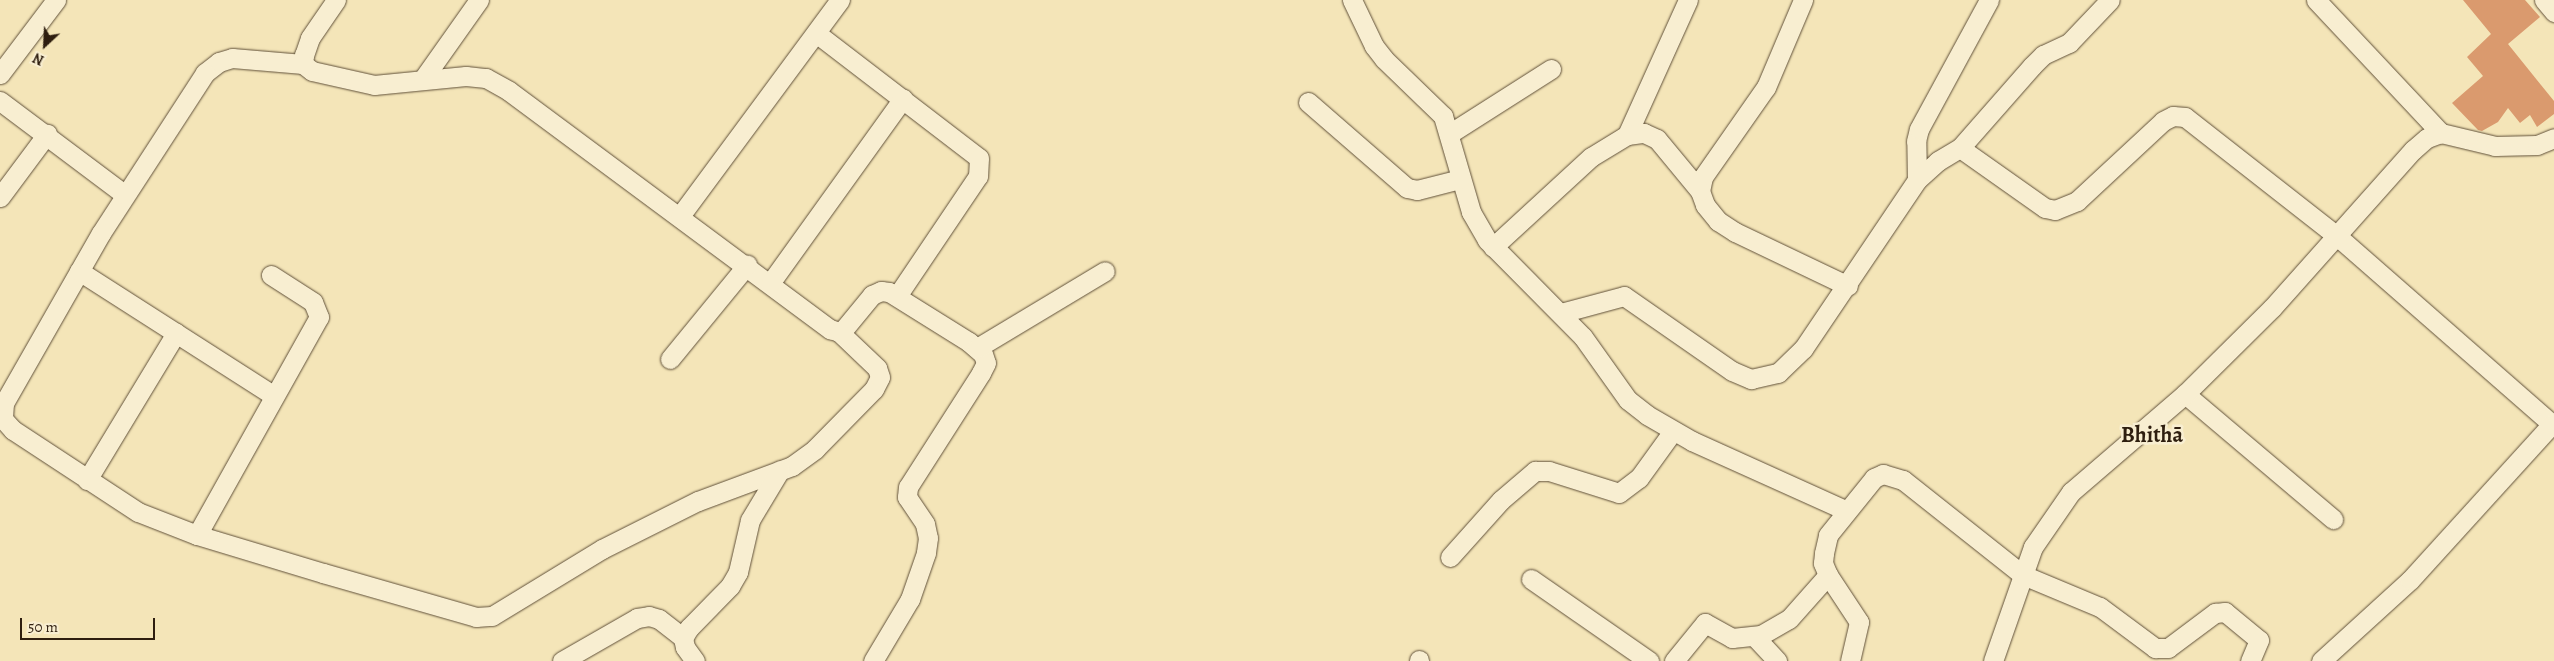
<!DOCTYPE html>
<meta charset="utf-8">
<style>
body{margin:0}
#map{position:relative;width:2554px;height:661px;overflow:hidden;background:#f4e5b8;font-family:Alegreya,serif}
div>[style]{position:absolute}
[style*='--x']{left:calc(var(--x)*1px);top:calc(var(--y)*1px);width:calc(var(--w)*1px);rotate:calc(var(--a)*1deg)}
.building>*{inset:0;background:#da9a6e}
.roads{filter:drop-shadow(0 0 1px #605039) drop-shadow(0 0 1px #605039)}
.minor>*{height:19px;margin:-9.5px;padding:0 9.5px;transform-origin:9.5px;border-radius:9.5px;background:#f8eed1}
span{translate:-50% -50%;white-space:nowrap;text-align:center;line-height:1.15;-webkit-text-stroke:5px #f8eed1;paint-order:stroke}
.district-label{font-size:22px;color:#2e1e0f;font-weight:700}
.north{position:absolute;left:20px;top:20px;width:50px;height:50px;-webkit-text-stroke:4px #f8eed1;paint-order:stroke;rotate:205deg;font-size:14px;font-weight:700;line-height:20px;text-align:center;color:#2e1e0f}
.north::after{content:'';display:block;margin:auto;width:18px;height:22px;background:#2e1e0f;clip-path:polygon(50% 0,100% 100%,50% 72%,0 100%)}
.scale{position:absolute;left:20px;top:618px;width:135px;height:22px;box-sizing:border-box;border:2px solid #2e1e0f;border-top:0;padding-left:6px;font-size:15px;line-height:18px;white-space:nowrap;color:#2e1e0f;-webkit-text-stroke:4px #f8eed1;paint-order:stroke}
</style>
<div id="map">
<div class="building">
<div style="clip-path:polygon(2463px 0,2525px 0,2540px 17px,2508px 44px,2554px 101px,2554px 114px,2537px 127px,2530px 115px,2520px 123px,2508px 108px,2498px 122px,2482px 131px,2478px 130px,2452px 103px,2483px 76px,2467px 57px,2491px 34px)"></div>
</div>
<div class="roads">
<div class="minor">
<div style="--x:336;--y:0;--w:46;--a:124.4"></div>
<div style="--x:310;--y:38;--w:18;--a:109"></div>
<div style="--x:304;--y:55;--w:9;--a:96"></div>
<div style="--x:303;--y:64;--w:11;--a:38"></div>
<div style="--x:312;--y:71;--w:64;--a:12.7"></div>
<div style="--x:374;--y:85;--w:92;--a:-5.6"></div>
<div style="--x:466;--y:76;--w:20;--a:6"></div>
<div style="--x:486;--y:78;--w:26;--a:29"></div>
<div style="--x:509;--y:91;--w:400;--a:36.6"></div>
<div style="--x:830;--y:329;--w:9;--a:18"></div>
<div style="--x:839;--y:332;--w:6;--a:-31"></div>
<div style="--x:844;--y:329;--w:44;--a:-50.5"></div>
<div style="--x:872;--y:295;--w:10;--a:-24"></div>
<div style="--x:881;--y:291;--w:8;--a:7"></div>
<div style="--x:889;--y:292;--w:94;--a:32"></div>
<div style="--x:969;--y:342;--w:18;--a:41"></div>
<div style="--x:983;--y:354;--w:9;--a:72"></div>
<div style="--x:986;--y:363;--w:11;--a:117"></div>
<div style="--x:981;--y:373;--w:135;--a:122.6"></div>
<div style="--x:908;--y:487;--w:10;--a:96"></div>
<div style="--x:907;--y:497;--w:32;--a:56"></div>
<div style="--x:925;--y:524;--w:14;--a:78"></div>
<div style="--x:928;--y:538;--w:15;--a:98"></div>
<div style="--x:926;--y:553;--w:49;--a:109.2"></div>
<div style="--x:910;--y:599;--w:72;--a:120.8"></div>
<div style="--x:1352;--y:0;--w:51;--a:64.4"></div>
<div style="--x:1374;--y:46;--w:16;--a:52"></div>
<div style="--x:1384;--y:59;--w:82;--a:44"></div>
<div style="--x:1443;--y:116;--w:100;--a:73.7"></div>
<div style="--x:1471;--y:212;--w:32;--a:60"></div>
<div style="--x:1487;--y:240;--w:136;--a:45.3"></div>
<div style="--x:1583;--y:337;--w:77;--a:54.5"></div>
<div style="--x:1628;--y:400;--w:24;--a:38"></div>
<div style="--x:1647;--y:415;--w:52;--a:30"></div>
<div style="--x:1692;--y:441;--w:170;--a:24.3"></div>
<div style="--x:1803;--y:0;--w:95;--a:113"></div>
<div style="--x:1766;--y:87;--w:110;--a:125"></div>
<div style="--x:1703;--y:177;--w:14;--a:102"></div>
<div style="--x:1700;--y:191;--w:15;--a:70"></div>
<div style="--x:1705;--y:205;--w:21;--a:51"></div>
<div style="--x:1718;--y:221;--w:20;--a:33"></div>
<div style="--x:1735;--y:232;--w:125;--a:25.5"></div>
<div style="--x:2316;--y:0;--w:183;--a:46.8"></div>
<div style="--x:2544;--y:0;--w:16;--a:50"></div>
<div style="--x:816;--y:33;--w:205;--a:37.5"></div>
<div style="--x:979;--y:158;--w:18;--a:93"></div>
<div style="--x:978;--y:176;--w:145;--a:124"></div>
<div style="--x:303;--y:64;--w:71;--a:-175.2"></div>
<div style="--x:232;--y:58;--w:14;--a:163"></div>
<div style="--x:219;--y:62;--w:18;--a:142"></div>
<div style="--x:205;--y:73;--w:191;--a:123"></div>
<div style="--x:101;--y:233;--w:196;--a:119.7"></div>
<div style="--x:4;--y:403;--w:16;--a:94"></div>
<div style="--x:3;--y:419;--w:15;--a:48"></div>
<div style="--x:13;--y:430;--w:149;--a:33.3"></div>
<div style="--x:138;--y:512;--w:63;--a:21.3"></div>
<div style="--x:197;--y:535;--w:132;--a:16.8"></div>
<div style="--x:323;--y:573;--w:159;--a:16"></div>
<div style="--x:476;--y:617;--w:16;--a:-4"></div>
<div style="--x:492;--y:616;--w:129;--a:-31.3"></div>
<div style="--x:602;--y:549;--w:107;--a:-26.6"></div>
<div style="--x:698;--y:501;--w:100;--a:-20.4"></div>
<div style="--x:792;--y:466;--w:29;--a:-36"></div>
<div style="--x:815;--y:449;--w:84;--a:-45.5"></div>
<div style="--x:874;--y:389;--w:13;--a:-63"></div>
<div style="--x:880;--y:377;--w:9;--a:-108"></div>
<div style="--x:877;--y:368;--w:52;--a:-136.5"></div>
<div style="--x:0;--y:74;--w:93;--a:-52.9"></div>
<div style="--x:423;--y:79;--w:97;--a:-54.7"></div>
<div style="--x:0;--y:101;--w:156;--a:36.9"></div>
<div style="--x:1308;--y:102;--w:131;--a:41"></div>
<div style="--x:1407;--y:188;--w:10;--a:11"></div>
<div style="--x:1417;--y:190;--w:44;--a:-14.3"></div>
<div style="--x:2441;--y:133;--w:56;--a:13.5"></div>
<div style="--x:2495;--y:146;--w:42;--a:-1.4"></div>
<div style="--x:2537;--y:145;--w:18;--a:-22"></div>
<div style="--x:1449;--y:134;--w:121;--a:-32.5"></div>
<div style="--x:1627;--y:135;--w:148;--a:-65.7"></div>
<div style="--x:1960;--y:148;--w:104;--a:35.2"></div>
<div style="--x:2045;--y:208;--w:10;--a:11"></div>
<div style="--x:2055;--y:210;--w:24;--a:-22"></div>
<div style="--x:2077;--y:201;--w:117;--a:-42.9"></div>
<div style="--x:2163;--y:121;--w:11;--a:-27"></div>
<div style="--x:2173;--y:116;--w:12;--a:5"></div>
<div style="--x:2185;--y:117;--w:193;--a:38.1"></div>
<div style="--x:2337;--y:236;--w:288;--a:41.2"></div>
<div style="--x:1917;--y:180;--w:39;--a:-91"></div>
<div style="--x:1916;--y:141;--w:12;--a:-76"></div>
<div style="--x:1919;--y:129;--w:147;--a:-61.5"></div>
<div style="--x:0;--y:197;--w:79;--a:-53.3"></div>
<div style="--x:680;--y:216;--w:269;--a:-53.5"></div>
<div style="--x:1493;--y:247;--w:133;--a:-42.6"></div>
<div style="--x:1591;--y:157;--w:42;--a:-31.4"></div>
<div style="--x:1627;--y:135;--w:17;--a:-7"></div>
<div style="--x:1644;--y:133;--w:14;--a:25"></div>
<div style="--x:1657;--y:139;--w:67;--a:50.4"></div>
<div style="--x:79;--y:271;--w:230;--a:32.6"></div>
<div style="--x:771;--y:282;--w:226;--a:-54.3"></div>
<div style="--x:1561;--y:313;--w:65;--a:-15.1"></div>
<div style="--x:1624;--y:296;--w:131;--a:34.8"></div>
<div style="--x:1732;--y:371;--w:21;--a:23"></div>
<div style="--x:1751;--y:379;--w:28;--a:-13"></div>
<div style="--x:1778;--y:373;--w:35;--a:-44"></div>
<div style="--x:1803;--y:349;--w:204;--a:-56"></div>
<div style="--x:1917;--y:180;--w:28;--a:-42"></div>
<div style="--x:1938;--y:161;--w:26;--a:-31"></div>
<div style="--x:1960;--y:148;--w:109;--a:-48.7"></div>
<div style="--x:2032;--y:66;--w:16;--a:-45"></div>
<div style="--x:2043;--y:55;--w:29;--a:-25"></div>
<div style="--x:2069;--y:43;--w:59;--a:-46.4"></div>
<div style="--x:977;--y:348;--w:149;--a:-31"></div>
<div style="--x:670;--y:359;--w:122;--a:-50.7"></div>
<div style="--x:2185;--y:394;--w:194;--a:40.2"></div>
<div style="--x:87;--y:480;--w:172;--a:-58.8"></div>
<div style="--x:197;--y:535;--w:250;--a:-60.8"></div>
<div style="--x:319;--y:317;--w:16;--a:-112"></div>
<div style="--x:313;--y:302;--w:50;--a:-147.3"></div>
<div style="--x:1450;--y:557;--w:76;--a:-48.2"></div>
<div style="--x:1501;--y:500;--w:45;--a:-40.5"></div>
<div style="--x:1535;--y:471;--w:14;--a:0"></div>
<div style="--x:1549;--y:471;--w:73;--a:17.4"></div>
<div style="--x:1619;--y:493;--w:25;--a:-37"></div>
<div style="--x:1639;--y:478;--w:58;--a:-54.1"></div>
<div style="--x:1531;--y:579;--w:144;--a:34.8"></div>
<div style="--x:1754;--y:636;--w:34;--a:47"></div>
<div style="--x:562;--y:661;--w:86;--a:-29.8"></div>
<div style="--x:637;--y:618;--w:12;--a:-9"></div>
<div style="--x:649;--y:616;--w:10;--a:17"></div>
<div style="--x:659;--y:619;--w:31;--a:38"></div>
<div style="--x:695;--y:661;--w:17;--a:-126"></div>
<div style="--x:685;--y:647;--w:9;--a:-103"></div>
<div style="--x:683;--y:638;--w:12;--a:-59"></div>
<div style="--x:689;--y:628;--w:59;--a:-45.7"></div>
<div style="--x:730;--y:586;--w:16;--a:-60"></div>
<div style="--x:738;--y:572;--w:53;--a:-77"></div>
<div style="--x:750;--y:520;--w:58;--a:-59"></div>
<div style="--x:1419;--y:661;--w:1;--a:-90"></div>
<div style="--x:1674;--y:661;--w:49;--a:-50.8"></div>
<div style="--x:1705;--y:623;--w:31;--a:29"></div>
<div style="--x:1732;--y:638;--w:29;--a:-6"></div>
<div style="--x:1761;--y:635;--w:32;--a:-30"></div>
<div style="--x:1789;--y:619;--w:59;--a:-48.4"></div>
<div style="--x:1850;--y:661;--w:40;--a:-77"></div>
<div style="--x:1859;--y:622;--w:56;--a:-123.4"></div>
<div style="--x:1828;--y:575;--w:13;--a:-113"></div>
<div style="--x:1823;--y:563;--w:10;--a:-84"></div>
<div style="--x:1824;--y:553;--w:18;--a:-77"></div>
<div style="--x:1828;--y:535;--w:73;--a:-51.1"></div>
<div style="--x:1874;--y:478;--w:10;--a:-24"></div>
<div style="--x:1883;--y:474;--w:21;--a:17"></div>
<div style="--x:1903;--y:480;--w:153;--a:38.4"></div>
<div style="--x:2023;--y:575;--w:83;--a:22.6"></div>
<div style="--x:2100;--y:607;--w:69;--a:36.7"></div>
<div style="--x:2155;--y:648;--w:13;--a:0"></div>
<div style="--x:2168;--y:648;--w:59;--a:-36.7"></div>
<div style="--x:2215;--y:613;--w:10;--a:-6"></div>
<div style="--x:2225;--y:612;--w:44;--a:39.5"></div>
<div style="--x:2259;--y:640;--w:23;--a:113"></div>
<div style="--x:1993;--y:661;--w:121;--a:-70.7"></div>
<div style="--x:2033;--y:547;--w:67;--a:-55.4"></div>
<div style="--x:2071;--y:492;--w:150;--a:-40.7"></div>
<div style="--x:2185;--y:394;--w:122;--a:-44.7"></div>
<div style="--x:2272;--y:308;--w:212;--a:-48.3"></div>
<div style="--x:2413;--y:150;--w:18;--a:-41"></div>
<div style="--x:2427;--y:138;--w:15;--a:-20"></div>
<div style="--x:2321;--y:661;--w:120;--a:-42.3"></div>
<div style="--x:2410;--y:580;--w:211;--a:-47.7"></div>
</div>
</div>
<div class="district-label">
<span style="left:2152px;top:436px">Bhithā</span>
</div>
<div class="north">N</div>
<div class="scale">50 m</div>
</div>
